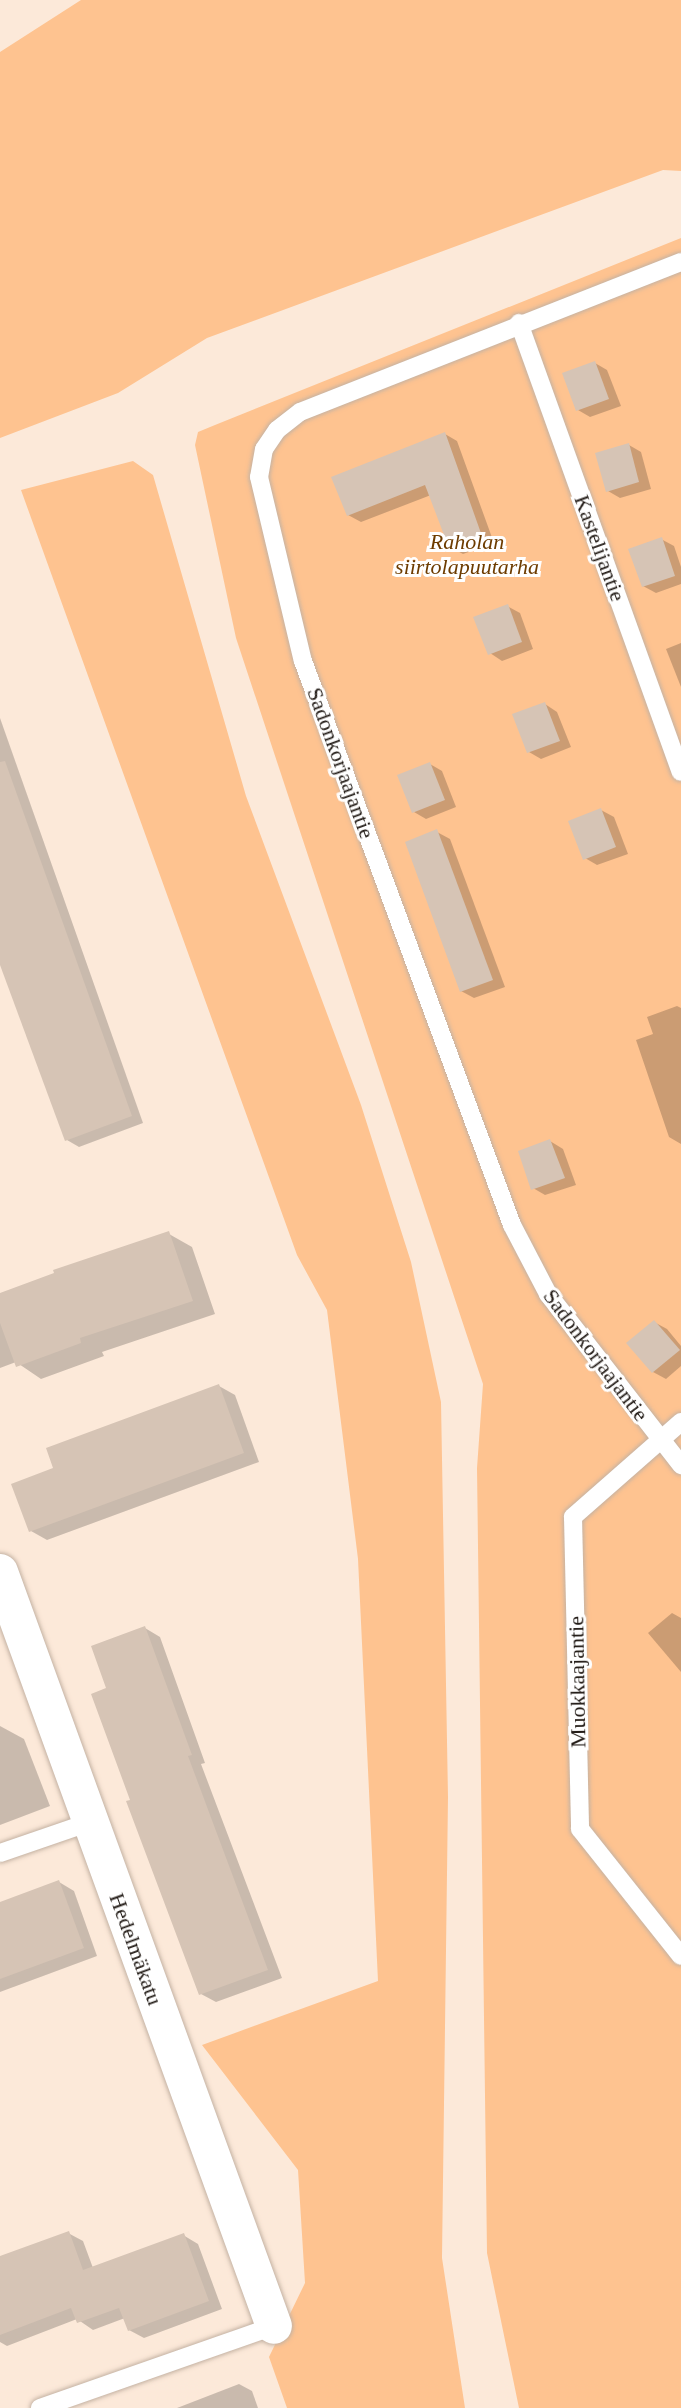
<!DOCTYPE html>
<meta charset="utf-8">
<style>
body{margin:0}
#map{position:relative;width:681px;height:2408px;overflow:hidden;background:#fce9d9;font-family:Georgia,serif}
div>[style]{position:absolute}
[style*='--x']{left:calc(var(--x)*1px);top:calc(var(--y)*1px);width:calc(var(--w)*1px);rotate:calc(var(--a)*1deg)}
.green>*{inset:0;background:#fec390}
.shadow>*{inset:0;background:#0003}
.building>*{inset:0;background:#d6c4b5}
.roads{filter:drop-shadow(0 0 2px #c4b2a3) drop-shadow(0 0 2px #c4b2a3)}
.service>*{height:18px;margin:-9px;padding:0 9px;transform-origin:9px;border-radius:9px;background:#fff}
.minor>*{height:36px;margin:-18px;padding:0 18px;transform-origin:18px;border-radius:18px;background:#fff}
span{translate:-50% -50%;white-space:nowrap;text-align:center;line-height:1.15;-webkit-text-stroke:6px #fff;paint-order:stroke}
.park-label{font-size:22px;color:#6d3c00;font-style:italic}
.street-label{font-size:22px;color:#221b16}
</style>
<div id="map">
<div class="green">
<div style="clip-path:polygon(81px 0,681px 0,681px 171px,663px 170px,207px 338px,118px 393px,0 438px,0 52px)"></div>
<div style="clip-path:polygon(681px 238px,681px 2408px,519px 2408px,487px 2253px,477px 1468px,483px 1384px,236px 638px,195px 445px,198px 432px,215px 425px)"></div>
<div style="clip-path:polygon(133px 461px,153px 475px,246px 796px,361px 1105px,411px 1262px,441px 1402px,448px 1797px,442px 2258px,465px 2408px,287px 2408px,269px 2357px,305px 2283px,298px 2170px,202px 2045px,378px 1981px,358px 1559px,327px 1310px,297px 1255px,21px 490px)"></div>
</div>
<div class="shadow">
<div style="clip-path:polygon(595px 363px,607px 370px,621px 406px,590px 417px,578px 410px)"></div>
<div style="clip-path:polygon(445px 434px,457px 441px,494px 543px,463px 554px,450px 547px,431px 495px,361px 522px,348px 515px)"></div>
<div style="clip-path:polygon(629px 445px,641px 452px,651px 489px,620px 498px,608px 491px)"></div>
<div style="clip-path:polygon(661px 539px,674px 546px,681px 567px,681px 584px,656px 593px,643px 586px)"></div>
<div style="clip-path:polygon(507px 606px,520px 613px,533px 649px,502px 661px,490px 653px)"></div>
<div style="clip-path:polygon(681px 643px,681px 687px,666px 649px)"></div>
<div style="clip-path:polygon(545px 704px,557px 712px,571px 747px,541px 759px,529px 752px)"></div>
<div style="clip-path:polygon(0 718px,143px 1123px,79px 1147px,67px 1140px,0 956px)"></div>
<div style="clip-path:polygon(430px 764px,442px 771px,456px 807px,426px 819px,414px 812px)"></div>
<div style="clip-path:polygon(601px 810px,614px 817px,628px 854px,597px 865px,585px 858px)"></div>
<div style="clip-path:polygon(437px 832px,450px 839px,505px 987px,474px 998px,461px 991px)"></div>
<div style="clip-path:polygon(677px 1006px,681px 1008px,681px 1144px,669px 1137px,636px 1040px,653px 1034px,647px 1017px)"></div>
<div style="clip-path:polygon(550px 1141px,563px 1149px,576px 1185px,545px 1195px,533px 1188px)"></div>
<div style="clip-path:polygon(169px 1234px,192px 1247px,215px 1314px,102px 1352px,104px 1356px,41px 1379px,16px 1362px,0 1368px,0 1295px)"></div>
<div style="clip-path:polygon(654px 1322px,667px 1329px,681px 1346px,681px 1366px,666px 1379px,653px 1372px)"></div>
<div style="clip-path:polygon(219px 1386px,235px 1395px,259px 1462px,47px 1540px,31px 1531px,56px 1469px)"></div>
<div style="clip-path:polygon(672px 1613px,681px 1618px,681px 1672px,648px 1633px)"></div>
<div style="clip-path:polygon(145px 1628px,160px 1637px,205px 1763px,201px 1764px,282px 1978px,216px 2002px,201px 1994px,133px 1801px,109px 1689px)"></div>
<div style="clip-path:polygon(0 1726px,24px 1739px,50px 1806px,0 1825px)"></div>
<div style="clip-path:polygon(59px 1882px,74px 1891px,97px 1956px,0 1992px,0 1904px)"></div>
<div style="clip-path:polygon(68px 2233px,83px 2241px,93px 2268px,183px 2235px,198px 2244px,222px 2309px,144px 2338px,129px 2330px,125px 2318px,93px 2330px,77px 2319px,7px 2346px,0 2342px,0 2258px)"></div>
<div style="clip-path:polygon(239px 2384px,252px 2391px,258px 2408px,177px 2408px)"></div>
</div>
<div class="building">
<div style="clip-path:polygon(595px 361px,609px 399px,576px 411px,562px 373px)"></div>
<div style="clip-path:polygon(445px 432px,482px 536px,449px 548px,425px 485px,347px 516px,331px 477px)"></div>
<div style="clip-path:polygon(629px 443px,639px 482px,606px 492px,595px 453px)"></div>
<div style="clip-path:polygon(662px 537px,675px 576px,642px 587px,628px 549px)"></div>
<div style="clip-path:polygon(508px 604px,522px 642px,488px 655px,473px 617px)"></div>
<div style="clip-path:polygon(545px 702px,560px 741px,527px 753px,512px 714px)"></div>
<div style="clip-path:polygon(5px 761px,132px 1116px,65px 1141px,0 965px,0 762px)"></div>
<div style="clip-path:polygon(430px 762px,445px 800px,412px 813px,397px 775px)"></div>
<div style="clip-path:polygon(601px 808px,616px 847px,583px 860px,568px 821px)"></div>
<div style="clip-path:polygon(437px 829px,493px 980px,460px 992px,405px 842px)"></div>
<div style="clip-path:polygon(550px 1139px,565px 1178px,531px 1190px,518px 1151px)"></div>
<div style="clip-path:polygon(169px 1231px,193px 1301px,80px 1338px,81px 1343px,16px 1367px,0 1323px,0 1293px,54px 1273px,53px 1270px)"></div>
<div style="clip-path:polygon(654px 1320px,680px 1350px,652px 1373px,626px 1343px)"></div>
<div style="clip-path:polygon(219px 1384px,244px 1453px,29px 1532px,11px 1484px,53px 1468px,46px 1448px)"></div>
<div style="clip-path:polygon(145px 1626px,192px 1755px,188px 1756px,268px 1970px,199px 1995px,126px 1801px,130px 1800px,91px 1694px,106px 1688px,91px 1646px)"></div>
<div style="clip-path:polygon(59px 1880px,84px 1948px,0 1979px,0 1902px)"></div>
<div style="clip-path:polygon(69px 2231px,83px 2270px,184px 2233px,209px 2301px,128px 2331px,119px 2308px,77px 2323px,71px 2308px,0 2335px,0 2256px)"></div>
</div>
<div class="roads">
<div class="service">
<div style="--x:681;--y:262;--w:409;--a:158.5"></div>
<div style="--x:300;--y:412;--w:29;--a:142"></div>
<div style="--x:277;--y:430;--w:23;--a:124"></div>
<div style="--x:264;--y:449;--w:28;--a:100"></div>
<div style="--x:259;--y:477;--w:189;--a:76.6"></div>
<div style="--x:303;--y:661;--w:601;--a:69.67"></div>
<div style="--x:512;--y:1225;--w:78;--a:62.4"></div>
<div style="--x:548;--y:1294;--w:217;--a:52.1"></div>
<div style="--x:519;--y:323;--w:477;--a:70.2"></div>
<div style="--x:681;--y:1422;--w:144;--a:138.7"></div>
<div style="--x:573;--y:1517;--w:312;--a:88.7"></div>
<div style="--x:580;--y:1829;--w:162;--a:51.5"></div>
<div style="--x:0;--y:1853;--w:95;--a:-19"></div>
<div style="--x:40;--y:2408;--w:248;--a:-19.3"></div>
</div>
<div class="minor">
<div style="--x:0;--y:1572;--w:802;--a:70.03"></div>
</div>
</div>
<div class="park-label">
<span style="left:467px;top:554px">Raholan<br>siirtolapuutarha</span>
</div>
<div class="street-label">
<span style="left:600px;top:548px;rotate:70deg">Kastelijantie</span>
<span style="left:341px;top:763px;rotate:70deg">Sadonkorjaajantie</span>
<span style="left:596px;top:1355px;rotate:53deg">Sadonkorjaajantie</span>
<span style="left:577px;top:1682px;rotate:-91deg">Muokkaajantie</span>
<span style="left:136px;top:1949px;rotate:70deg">Hedelmäkatu</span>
</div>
</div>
